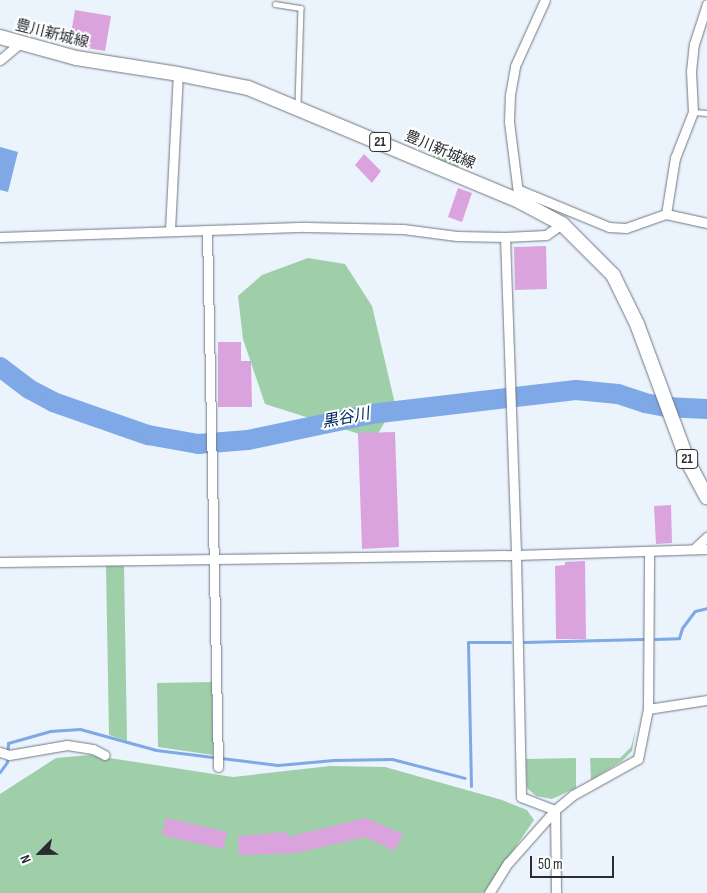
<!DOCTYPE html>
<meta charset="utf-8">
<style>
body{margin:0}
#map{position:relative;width:707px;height:893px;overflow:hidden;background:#ebf3fd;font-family:"Sofia Sans Condensed","Noto Sans JP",sans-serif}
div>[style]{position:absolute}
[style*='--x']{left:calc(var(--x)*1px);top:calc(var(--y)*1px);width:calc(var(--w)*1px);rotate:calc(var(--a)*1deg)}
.green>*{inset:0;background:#9fcfa8}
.water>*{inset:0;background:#7ea8e6}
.stream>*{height:3px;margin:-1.5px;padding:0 1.5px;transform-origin:1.5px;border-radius:1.5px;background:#7ea8e6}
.river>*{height:20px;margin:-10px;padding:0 10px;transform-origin:10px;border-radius:10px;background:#7ea8e6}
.building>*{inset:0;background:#dba3de}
.roads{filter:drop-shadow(0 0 1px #707880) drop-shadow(0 0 1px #707880)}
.service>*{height:4.5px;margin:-2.25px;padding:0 2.25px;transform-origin:2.25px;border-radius:2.25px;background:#fff}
.minor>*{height:9px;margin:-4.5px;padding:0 4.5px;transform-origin:4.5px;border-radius:4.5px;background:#fff}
.primary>*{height:14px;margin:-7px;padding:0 7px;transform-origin:7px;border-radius:7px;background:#fff}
span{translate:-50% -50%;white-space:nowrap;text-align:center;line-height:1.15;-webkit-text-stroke:4px #fff;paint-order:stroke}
.shield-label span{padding:1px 4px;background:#fff;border:1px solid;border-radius:4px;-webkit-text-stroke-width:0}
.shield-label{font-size:14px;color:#292c30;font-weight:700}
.street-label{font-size:15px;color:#292c30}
.water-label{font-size:16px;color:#032c61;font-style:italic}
.north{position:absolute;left:15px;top:828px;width:50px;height:50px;-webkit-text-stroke:4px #fff;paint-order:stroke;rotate:247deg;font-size:14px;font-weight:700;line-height:20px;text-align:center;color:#292c30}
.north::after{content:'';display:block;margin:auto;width:18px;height:22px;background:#292c30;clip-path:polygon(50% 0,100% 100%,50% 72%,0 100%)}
.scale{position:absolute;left:530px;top:856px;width:84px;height:22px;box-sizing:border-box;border:2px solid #292c30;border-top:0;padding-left:6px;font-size:15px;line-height:18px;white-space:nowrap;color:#292c30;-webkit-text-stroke:4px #fff;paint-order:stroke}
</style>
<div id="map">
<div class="green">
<div style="clip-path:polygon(438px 143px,468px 156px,457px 168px,433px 157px)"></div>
<div style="clip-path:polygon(308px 258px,345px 264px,372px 306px,395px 404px,375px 439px,265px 404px,243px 339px,238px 296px,262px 275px)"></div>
<div style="clip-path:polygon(106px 566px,124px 566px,127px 741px,109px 735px)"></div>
<div style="clip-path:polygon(212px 682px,213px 755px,158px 747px,157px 683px)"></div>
<div style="clip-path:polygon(636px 728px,632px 751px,622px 761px,591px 780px,590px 758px,620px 758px,631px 747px)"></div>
<div style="clip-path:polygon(90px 755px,233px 777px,330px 766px,385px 767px,502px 800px,527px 810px,534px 820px,484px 893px,0 893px,0 794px,56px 758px)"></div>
<div style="clip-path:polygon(576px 758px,576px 788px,552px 799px,536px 796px,527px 788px,526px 759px)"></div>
</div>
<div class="water">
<div style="clip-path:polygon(0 147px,18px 152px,8px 192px,0 190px)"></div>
</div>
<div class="stream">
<div style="--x:655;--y:639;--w:24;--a:-2"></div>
<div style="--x:679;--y:638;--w:10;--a:-73"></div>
<div style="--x:682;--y:628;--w:21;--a:-53"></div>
<div style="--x:695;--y:611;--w:12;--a:-14"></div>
<div style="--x:524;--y:642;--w:119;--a:-1.4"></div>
<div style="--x:0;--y:772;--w:12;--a:-55"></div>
<div style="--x:7;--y:762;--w:19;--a:-87"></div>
<div style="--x:8;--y:743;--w:44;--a:-15.9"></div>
<div style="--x:50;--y:731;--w:30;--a:-4"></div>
<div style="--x:80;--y:729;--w:79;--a:15.4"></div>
<div style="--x:156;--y:750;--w:57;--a:7"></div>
<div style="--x:213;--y:757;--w:65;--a:7"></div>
<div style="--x:278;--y:765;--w:56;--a:-5.1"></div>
<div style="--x:334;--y:760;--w:58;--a:-1"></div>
<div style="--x:392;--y:759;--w:75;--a:14.6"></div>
<div style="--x:471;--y:786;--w:144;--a:-91.2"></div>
<div style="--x:468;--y:642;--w:42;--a:0"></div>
</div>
<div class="river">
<div style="--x:0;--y:367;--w:36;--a:37"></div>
<div style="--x:29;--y:389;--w:27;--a:28"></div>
<div style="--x:53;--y:402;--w:101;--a:19.2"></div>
<div style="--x:148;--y:435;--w:51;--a:10.2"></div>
<div style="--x:198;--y:444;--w:50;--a:-4.6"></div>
<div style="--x:248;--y:440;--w:126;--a:-11.9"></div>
<div style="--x:371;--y:414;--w:206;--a:-6.7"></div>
<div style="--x:576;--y:390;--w:42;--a:5.4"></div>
<div style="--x:618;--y:394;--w:28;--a:18"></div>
<div style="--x:645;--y:403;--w:21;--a:11"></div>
<div style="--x:666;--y:407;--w:41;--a:2.8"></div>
</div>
<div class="building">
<div style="clip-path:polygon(75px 10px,111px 16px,105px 51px,69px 45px)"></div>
<div style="clip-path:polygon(364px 154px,381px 171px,372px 183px,355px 165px)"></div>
<div style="clip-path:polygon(458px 188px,472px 193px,462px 222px,448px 217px)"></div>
<div style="clip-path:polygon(546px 246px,547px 289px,515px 290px,514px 247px)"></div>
<div style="clip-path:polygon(218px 342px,241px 342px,241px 361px,251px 361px,252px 407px,218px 407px)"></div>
<div style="clip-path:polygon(395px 432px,399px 547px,362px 549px,358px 433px)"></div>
<div style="clip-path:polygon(671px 505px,672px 543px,656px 544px,654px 506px)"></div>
<div style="clip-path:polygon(585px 561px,586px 639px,556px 639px,555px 566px,565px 565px,565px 562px)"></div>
<div style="clip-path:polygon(166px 818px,227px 832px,223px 849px,162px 835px)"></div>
<div style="clip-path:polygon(366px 818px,403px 834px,395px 851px,365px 837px,296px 853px,239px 855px,238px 836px,287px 832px,288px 837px)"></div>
</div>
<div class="roads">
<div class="service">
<div style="--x:275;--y:4;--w:26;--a:9"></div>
<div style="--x:301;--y:8;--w:98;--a:91.8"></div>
<div style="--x:693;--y:112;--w:14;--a:4"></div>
</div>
<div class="minor">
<div style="--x:0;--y:60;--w:26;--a:-40"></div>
<div style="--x:519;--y:190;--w:97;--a:22.3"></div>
<div style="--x:609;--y:227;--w:17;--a:3"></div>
<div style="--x:626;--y:228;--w:42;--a:-19.3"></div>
<div style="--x:666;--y:214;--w:42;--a:12.4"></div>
<div style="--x:519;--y:201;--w:80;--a:-97.2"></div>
<div style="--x:509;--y:122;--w:27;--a:-88"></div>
<div style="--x:510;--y:95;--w:29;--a:-80"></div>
<div style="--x:515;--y:66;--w:72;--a:-65.6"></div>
<div style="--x:666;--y:214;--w:57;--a:-80.9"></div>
<div style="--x:675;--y:158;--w:49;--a:-68.6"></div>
<div style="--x:693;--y:112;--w:41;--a:-92.8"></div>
<div style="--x:691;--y:71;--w:27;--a:-84"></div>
<div style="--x:694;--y:44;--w:42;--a:-72"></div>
<div style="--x:170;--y:230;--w:156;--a:-87.1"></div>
<div style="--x:207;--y:231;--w:536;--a:88.82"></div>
<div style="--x:0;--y:237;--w:306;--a:-1.9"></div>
<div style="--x:306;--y:227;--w:97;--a:1.2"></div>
<div style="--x:403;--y:229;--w:54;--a:7.4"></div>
<div style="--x:457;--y:236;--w:48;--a:1.2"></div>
<div style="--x:505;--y:237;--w:41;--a:-2.8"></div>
<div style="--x:546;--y:235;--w:19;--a:-35"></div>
<div style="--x:505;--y:237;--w:318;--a:88"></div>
<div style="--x:516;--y:555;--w:242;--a:88.8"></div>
<div style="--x:521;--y:797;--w:36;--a:21"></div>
<div style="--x:694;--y:549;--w:18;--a:-43"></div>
<div style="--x:0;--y:562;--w:516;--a:-0.78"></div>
<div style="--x:516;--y:555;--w:191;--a:-1.8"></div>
<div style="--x:648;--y:709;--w:60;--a:-8.7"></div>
<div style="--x:0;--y:752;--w:9;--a:18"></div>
<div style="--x:9;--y:755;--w:59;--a:-9.8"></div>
<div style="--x:67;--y:745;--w:26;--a:9"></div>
<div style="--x:93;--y:749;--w:13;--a:27"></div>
<div style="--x:555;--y:810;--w:83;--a:89.3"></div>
<div style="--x:489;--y:893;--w:36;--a:-58"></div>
<div style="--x:508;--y:863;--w:71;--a:-48.4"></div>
<div style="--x:555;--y:810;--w:23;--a:-40"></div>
<div style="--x:573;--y:795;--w:74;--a:-29"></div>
<div style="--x:638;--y:759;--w:51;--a:-78.7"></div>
<div style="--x:648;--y:709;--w:158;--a:-89.6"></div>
</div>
<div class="primary">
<div style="--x:0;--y:37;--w:79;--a:15.4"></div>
<div style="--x:76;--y:58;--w:103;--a:8.9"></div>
<div style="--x:178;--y:74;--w:71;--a:11.3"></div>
<div style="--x:248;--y:88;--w:294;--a:22.6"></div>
<div style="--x:519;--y:201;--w:49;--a:28.1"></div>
<div style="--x:562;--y:224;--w:72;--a:45"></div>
<div style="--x:613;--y:275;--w:55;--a:63.9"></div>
<div style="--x:637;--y:324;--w:147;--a:69.7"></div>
<div style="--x:688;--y:462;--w:40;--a:62"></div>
</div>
</div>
<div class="shield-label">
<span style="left:380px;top:142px">21</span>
<span style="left:687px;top:459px">21</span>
</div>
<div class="street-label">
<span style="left:52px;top:34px;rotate:14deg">豊川新城線</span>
<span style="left:440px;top:150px;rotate:23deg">豊川新城線</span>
</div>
<div class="water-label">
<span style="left:346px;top:419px;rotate:-11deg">黒谷川</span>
</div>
<div class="north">N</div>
<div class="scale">50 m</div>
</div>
